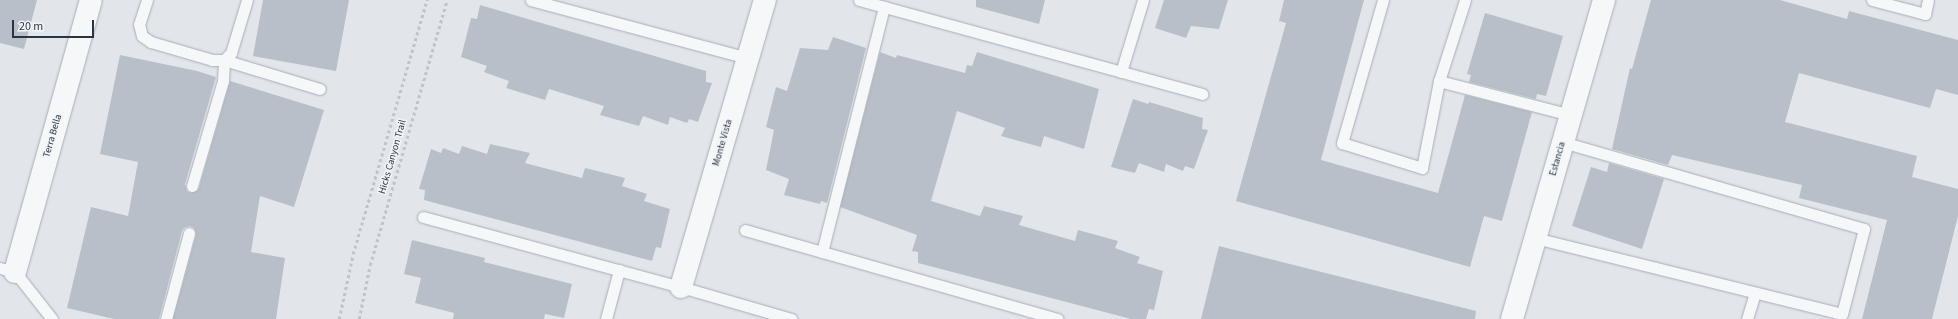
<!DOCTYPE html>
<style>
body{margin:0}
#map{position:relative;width:1958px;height:319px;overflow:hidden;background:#e2e6eb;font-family:"Source Sans 3",sans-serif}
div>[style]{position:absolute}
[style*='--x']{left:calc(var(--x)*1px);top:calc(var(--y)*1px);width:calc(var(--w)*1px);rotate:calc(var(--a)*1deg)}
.building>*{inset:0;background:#b9bfc8}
.path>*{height:2.5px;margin-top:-1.25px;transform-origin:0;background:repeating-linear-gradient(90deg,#c0c4ca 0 3px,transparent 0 6px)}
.roads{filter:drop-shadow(0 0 1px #a7adb5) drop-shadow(0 0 1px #a7adb5)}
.lane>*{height:11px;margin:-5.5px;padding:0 5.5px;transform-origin:5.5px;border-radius:5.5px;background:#f5f7f9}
.street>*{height:22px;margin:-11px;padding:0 11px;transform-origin:11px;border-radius:11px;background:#f5f7f9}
span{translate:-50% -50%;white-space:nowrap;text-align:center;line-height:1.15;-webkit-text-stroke:3px #f2f5f8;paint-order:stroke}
.street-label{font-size:10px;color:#2a3443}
.scale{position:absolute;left:12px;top:20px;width:82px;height:18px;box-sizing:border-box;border:2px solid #2a3443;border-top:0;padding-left:5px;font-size:12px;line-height:14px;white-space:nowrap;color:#2a3443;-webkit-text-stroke:3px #f2f5f8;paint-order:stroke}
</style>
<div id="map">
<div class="building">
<div style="clip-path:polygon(0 0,37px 0,24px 49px,0 43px)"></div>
<div style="clip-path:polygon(263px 0,349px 0,336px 71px,253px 56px)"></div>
<div style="clip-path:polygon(976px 0,1045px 0,1039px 24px,976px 7px)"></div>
<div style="clip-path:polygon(1164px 0,1228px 0,1219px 29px,1191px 26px,1186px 38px,1155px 28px)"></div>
<div style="clip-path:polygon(1284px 0,1364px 0,1321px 160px,1438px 193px,1465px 95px,1532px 112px,1502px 221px,1484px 216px,1470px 267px,1236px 201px,1286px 23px,1279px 21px)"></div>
<div style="clip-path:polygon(1651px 0,1780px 0,1847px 19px,1849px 11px,1958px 40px,1958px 95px,1936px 89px,1930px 108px,1799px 73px,1785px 122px,1917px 156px,1912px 177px,1958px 189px,1958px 216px,1932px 319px,1862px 319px,1887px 220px,1799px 198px,1802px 185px,1672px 155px,1668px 165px,1612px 149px,1630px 68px,1632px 69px)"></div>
<div style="clip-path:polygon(480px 5px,706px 71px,706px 82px,712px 83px,698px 122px,689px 119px,687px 123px,670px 117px,668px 125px,643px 116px,639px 126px,600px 115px,604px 106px,549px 89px,545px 100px,506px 88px,509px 81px,484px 72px,487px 66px,461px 57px,471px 18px,477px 19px)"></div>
<div style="clip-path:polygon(1485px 13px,1563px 36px,1546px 96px,1537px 94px,1536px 99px,1469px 82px,1471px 75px,1467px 74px)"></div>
<div style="clip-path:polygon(833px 37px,866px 48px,827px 203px,821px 201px,820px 204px,784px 195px,789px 179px,766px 170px,774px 130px,766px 127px,776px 87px,787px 91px,800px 48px,828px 50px)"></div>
<div style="clip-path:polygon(880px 52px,896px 58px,897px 55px,965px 73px,967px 65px,972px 66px,977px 52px,1099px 89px,1084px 149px,1044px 136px,1041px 147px,1001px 136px,1005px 128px,957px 111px,931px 201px,980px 216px,984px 206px,1023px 216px,1019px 225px,1075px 241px,1078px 230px,1118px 241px,1115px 248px,1140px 257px,1137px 263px,1163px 271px,1154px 310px,1149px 309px,1146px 319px,1131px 319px,918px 263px,918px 252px,912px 251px,917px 235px,840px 207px)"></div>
<div style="clip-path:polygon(120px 55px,197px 71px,216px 77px,185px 184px,187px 191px,190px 193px,197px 191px,199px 188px,230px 81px,324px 110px,294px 207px,260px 196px,251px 252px,285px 258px,276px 319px,173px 319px,196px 235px,194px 228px,190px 226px,184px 228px,182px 231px,159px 319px,114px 319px,67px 308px,91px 207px,128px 216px,138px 162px,100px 154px)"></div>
<div style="clip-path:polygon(1133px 99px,1148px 104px,1149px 102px,1203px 118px,1202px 129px,1208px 130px,1194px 169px,1185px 166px,1183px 171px,1166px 164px,1164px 172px,1139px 163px,1135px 173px,1111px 167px)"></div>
<div style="clip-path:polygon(490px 144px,530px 153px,525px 163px,582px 178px,585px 168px,625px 178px,622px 186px,647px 194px,644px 201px,670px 209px,661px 248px,656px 247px,652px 261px,424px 200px,425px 190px,419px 189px,431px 149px,441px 153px,443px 148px,459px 154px,462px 146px,487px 154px)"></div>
<div style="clip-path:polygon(1609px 163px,1664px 179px,1642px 249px,1572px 226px,1591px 167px,1607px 172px)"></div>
<div style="clip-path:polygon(412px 240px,485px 258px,484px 262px,572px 284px,564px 318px,545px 314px,544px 319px,453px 319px,454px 313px,415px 303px,421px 278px,404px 274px)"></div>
<div style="clip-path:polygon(1219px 246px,1476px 311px,1475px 319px,1201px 319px)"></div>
</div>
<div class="path">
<div style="--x:339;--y:319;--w:66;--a:-77.8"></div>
<div style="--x:353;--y:254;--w:265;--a:-73.8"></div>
<div style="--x:359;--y:319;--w:55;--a:-78.5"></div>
<div style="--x:370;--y:265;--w:276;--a:-73.8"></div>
</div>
<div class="roads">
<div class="lane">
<div style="--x:147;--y:0;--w:25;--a:108"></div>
<div style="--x:139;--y:24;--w:12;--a:76"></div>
<div style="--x:142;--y:36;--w:11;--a:34"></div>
<div style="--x:151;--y:42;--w:64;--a:16.4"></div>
<div style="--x:212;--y:60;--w:12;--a:0"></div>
<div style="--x:224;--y:60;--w:10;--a:-45"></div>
<div style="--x:231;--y:53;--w:55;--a:-73.2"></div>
<div style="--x:531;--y:0;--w:225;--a:15"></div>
<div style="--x:859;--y:0;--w:356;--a:15.3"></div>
<div style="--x:1383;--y:0;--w:149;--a:106"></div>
<div style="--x:1342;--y:143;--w:84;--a:17.4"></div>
<div style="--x:1422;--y:168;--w:89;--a:-78.9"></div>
<div style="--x:1439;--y:81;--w:85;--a:-72.2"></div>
<div style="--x:1872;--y:0;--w:55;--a:14.8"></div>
<div style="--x:1925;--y:14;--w:14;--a:-78"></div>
<div style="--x:1121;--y:72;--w:75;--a:-73"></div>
<div style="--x:1439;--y:81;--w:135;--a:14.5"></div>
<div style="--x:192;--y:186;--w:109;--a:-73.6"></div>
<div style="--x:223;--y:81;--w:21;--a:-87"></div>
<div style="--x:224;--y:60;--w:100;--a:16.8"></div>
<div style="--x:423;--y:217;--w:267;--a:15.2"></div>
<div style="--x:681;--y:287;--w:115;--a:16.2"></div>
<div style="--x:745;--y:230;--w:325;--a:15.9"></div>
<div style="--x:1535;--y:238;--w:316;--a:13.9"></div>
<div style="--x:1842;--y:314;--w:88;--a:-75.5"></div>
<div style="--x:1864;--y:229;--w:313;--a:-163.9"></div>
<div style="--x:822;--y:252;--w:253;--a:-75.8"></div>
<div style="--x:0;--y:268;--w:16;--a:15"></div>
<div style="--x:15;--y:272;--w:60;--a:51.8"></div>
<div style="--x:166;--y:319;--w:89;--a:-75"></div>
<div style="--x:606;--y:319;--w:51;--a:-75.1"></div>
<div style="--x:1747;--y:319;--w:27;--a:-73"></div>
</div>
<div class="street">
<div style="--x:15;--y:272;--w:282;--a:-74.4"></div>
<div style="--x:681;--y:287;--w:299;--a:-73.7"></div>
<div style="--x:1512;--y:319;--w:332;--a:-73.9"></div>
</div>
</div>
<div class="street-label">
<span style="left:53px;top:136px;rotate:-74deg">Terra Bella</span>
<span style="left:723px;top:143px;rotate:-74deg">Monte Vista</span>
<span style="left:393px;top:157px;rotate:-74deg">Hicks Canyon Trail</span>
<span style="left:1558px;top:159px;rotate:-74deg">Estancia</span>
</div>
<div class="scale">20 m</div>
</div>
